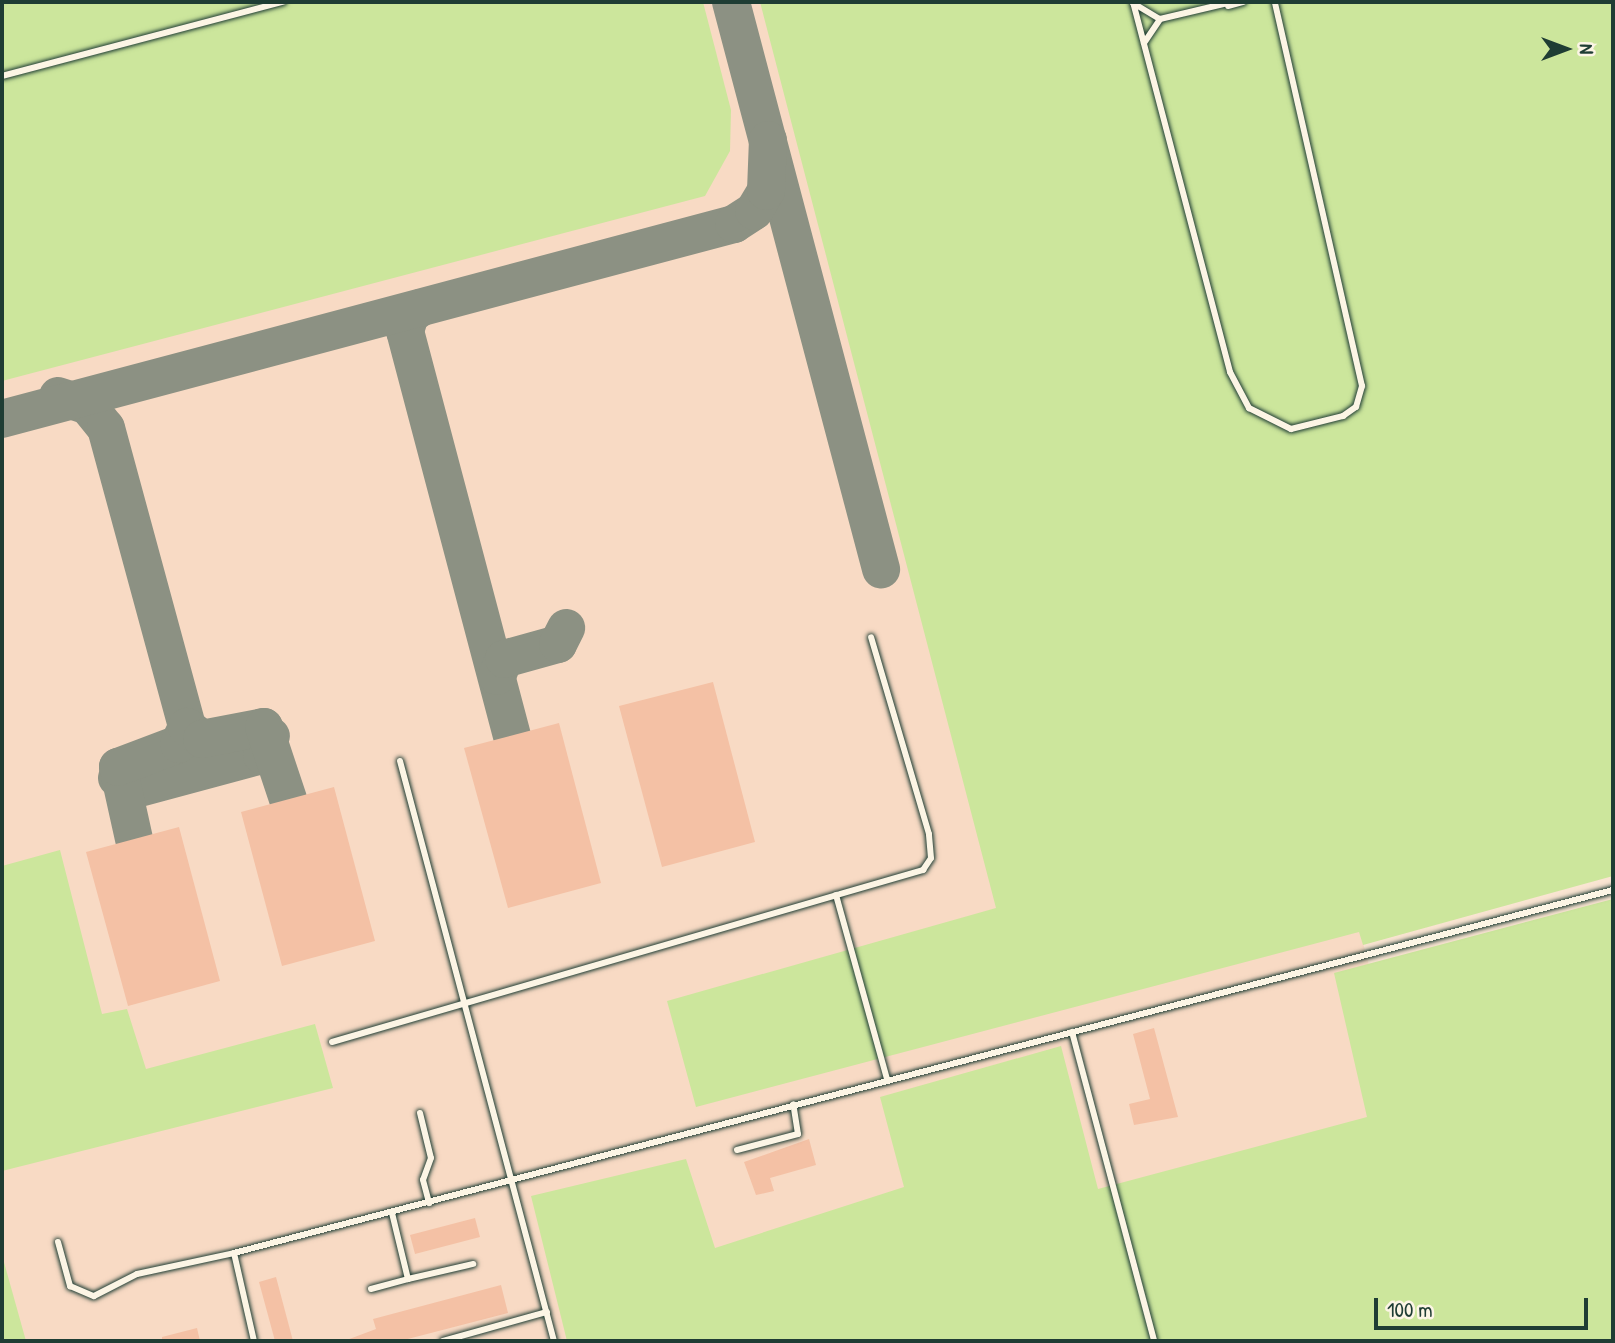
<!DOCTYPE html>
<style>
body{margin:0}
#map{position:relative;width:1615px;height:1343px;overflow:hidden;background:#fae5d2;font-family:"Patrick Hand",sans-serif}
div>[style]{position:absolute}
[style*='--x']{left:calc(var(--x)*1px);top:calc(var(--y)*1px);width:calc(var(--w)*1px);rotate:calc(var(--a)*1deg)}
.built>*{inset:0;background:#f8dac4}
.green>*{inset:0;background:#cce69c}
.taxiway>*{height:38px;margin:-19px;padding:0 19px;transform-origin:19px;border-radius:19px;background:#8c9183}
.building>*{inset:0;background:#f4c1a5}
.roads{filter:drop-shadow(0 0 2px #1f3d34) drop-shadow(0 0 2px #1f3d34)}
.service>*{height:6px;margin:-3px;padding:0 3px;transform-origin:3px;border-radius:3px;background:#fcf5e5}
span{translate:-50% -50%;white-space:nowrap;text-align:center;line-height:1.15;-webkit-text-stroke:7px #fcf5e5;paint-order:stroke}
.frame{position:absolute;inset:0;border:4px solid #1f3d34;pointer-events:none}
.north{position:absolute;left:1531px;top:14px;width:70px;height:70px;-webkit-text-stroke:5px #fcf5e5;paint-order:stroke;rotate:90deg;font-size:19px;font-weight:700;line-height:28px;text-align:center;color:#1f3d34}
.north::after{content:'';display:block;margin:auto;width:24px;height:32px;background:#1f3d34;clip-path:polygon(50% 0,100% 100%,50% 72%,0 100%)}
.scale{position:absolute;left:1374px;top:1298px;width:214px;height:32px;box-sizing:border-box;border:4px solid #1f3d34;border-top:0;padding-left:9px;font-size:21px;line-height:24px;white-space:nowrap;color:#1f3d34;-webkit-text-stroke:5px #fcf5e5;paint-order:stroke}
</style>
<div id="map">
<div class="built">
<div style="clip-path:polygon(2px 2px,1292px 2px,1352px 901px,1468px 1341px,2px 1341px)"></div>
</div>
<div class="green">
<div style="clip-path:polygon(2px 2px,703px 2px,731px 110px,730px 151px,705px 196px,2px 381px)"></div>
<div style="clip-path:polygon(760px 2px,1613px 2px,1613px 876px,1363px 945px,1359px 932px,696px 1107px,667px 1001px,996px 908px)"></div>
<div style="clip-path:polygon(60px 850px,102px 1014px,127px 1009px,146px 1069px,315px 1024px,333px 1088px,2px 1171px,2px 866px)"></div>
<div style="clip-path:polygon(1613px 899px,1613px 1341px,567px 1341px,531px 1196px,686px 1159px,715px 1248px,904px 1187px,880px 1097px,1061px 1046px,1098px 1189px,1367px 1117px,1334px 973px)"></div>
<div style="clip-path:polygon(2px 1255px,26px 1341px,2px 1341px)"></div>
</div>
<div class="taxiway">
<div style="--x:731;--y:2;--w:587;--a:75.18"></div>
<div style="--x:420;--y:308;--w:12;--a:145"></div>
<div style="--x:410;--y:315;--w:17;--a:107"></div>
<div style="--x:405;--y:331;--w:418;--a:75.2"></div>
<div style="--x:58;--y:396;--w:32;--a:18"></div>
<div style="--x:88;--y:406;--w:28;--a:51"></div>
<div style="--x:106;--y:428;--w:310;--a:74.8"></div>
<div style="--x:2;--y:419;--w:758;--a:-14.92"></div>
<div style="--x:734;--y:224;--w:24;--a:-33"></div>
<div style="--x:754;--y:211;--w:23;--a:-59"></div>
<div style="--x:766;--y:191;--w:51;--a:-87.8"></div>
<div style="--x:497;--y:676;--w:18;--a:-68"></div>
<div style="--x:504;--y:659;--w:56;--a:-15.5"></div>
<div style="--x:558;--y:644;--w:18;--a:-63"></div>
<div style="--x:117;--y:778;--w:22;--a:30"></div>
<div style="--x:136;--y:789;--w:131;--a:-15.1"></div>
<div style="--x:262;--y:755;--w:21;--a:-65"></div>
<div style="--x:134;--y:839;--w:74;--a:-102.5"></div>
<div style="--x:118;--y:767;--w:65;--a:-20.7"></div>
<div style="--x:179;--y:744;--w:19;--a:-65"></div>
<div style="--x:187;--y:727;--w:19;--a:39"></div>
<div style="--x:202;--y:739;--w:63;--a:-11"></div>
<div style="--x:264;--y:727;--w:76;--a:71.6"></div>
</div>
<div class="building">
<div style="clip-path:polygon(713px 682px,755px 842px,662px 867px,619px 706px)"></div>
<div style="clip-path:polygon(559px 723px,601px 883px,508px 908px,464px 748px)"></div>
<div style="clip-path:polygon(334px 787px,375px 941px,282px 966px,241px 812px)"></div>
<div style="clip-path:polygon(179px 827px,220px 981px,128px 1006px,86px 852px)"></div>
<div style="clip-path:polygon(1154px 1028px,1178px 1117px,1134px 1125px,1129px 1104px,1150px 1099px,1133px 1034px)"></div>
<div style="clip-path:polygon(809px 1139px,816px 1165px,770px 1178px,774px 1191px,756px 1195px,744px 1162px)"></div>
<div style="clip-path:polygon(475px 1218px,480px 1237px,415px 1254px,410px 1235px)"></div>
<div style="clip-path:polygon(276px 1277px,293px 1341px,275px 1341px,259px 1282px)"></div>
<div style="clip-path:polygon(501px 1285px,508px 1313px,400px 1341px,344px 1341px,376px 1329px,373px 1319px)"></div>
<div style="clip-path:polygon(197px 1328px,200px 1341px,162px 1341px,162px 1337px)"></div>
</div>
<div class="roads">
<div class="service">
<div style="--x:1133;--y:2;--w:383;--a:75.3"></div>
<div style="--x:1230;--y:372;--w:41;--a:62.2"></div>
<div style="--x:1249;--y:408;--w:47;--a:26.6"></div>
<div style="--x:1291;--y:429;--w:54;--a:-14"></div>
<div style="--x:1343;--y:416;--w:16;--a:-35"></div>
<div style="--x:1356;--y:407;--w:22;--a:-74"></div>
<div style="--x:1362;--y:386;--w:394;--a:-102.8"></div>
<div style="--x:1133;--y:3;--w:31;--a:31"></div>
<div style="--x:1160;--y:19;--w:74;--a:-13.3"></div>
<div style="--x:1228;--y:6;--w:16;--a:-15"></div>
<div style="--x:1144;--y:43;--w:29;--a:-56"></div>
<div style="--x:2;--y:76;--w:291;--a:-14.8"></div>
<div style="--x:400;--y:761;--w:600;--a:75.13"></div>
<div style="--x:836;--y:895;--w:191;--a:74.5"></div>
<div style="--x:1072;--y:1032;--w:320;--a:75.1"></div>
<div style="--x:332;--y:1042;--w:616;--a:-16.23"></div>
<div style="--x:923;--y:870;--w:14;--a:-56"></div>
<div style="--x:931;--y:858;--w:24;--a:-95"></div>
<div style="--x:929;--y:834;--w:205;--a:-106.4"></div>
<div style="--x:420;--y:1113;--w:46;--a:76.3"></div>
<div style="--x:431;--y:1158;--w:23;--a:110"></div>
<div style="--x:423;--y:1180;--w:24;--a:75"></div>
<div style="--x:737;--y:1150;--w:63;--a:-14.7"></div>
<div style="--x:798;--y:1134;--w:30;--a:-99"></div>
<div style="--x:392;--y:1213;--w:68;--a:76.4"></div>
<div style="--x:408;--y:1279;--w:67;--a:-13"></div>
<div style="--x:58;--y:1242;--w:46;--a:74.7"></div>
<div style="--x:70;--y:1286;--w:26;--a:23"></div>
<div style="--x:94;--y:1296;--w:48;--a:-27.1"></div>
<div style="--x:137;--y:1274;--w:99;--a:-12.2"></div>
<div style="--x:371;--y:1289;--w:38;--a:-15"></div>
<div style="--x:254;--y:1341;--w:90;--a:-102.8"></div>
<div style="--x:234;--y:1253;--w:1426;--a:-14.75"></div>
<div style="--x:443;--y:1341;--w:108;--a:-15.6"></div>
</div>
</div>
<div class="frame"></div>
<div class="north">N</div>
<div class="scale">100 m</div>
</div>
